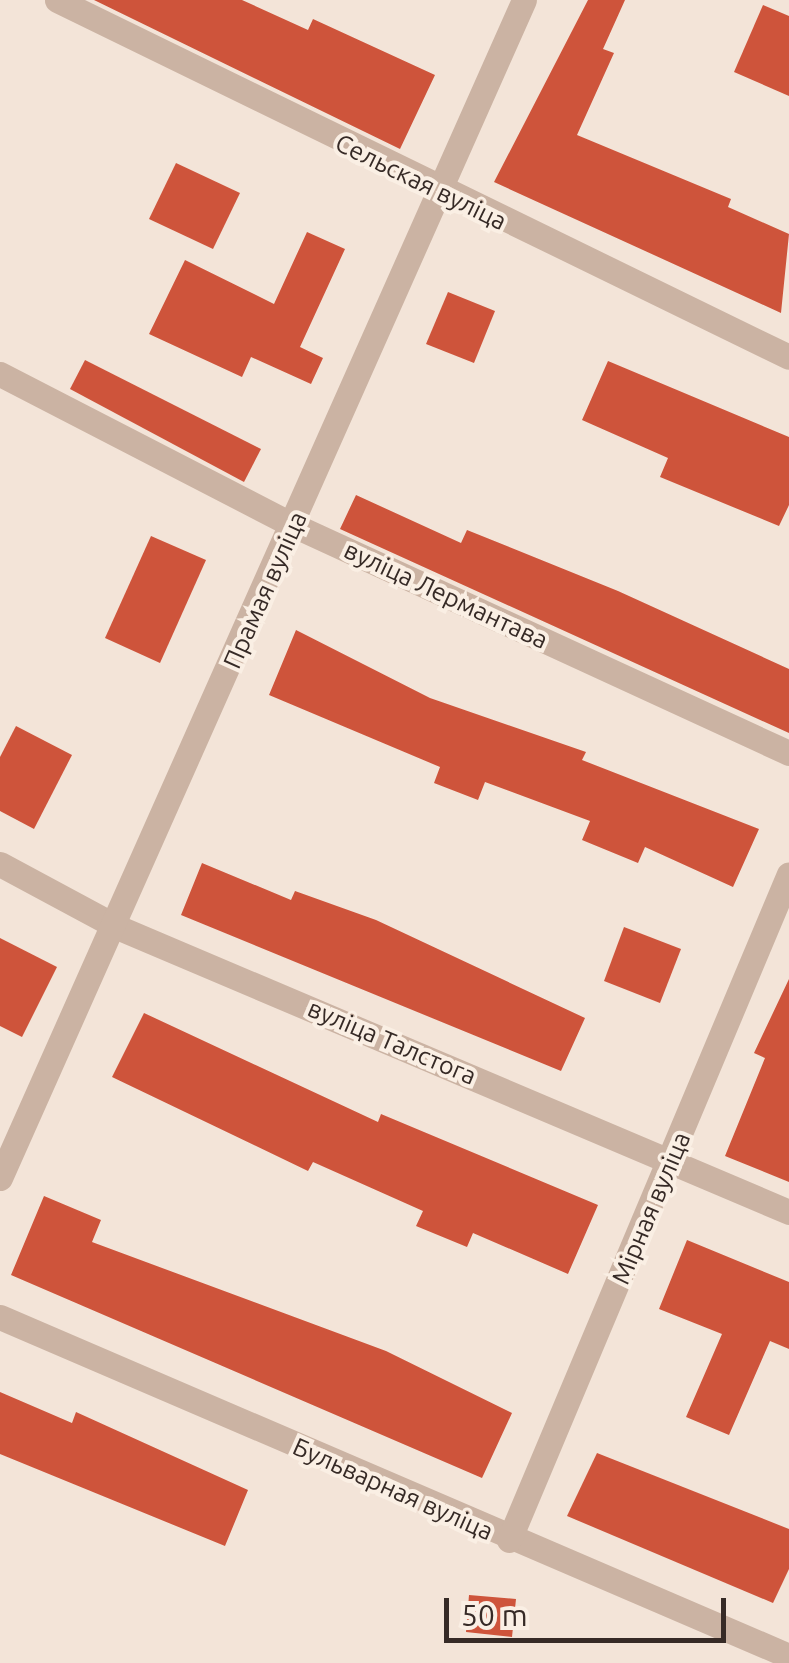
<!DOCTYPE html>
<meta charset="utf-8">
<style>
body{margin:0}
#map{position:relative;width:789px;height:1663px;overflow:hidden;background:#f3e4d8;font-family:Ubuntu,sans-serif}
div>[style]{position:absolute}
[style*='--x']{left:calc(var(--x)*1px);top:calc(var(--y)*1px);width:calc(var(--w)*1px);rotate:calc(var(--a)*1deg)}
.building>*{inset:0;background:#ce543b}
.street>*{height:25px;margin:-12.5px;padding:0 12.5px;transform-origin:12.5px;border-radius:12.5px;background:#cbb3a3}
span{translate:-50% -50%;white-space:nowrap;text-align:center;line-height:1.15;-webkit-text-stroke:8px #faefe4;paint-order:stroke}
.street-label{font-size:25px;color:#362a26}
.scale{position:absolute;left:444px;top:1598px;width:282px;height:45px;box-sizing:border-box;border:5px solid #362a26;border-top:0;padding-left:12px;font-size:30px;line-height:35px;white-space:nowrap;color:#362a26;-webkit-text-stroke:8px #faefe4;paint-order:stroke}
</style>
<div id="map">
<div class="building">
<div style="clip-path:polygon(94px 0,242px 0,308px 30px,313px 19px,435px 75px,400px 149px)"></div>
<div style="clip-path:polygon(588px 0,625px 0,603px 49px,614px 53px,577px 135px,731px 199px,728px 207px,789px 234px,781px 313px,494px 182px)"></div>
<div style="clip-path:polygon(763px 5px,789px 16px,789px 96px,734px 72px)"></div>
<div style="clip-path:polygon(176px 163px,240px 193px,213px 249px,149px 219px)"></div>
<div style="clip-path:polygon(307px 232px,345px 249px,300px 347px,323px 358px,311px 384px,251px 357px,242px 377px,149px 334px,185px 260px,274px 304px)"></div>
<div style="clip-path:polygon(448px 292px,495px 311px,474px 363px,426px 344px)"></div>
<div style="clip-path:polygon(85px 360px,261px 449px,244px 482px,70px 389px)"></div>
<div style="clip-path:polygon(608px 361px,789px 437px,789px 505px,779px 526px,660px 477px,668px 458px,582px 420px)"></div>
<div style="clip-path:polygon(356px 495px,461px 543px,467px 530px,618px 591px,789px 669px,789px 733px,340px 529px)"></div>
<div style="clip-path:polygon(151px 536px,206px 560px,160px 663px,105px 638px)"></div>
<div style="clip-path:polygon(296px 630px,430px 698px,586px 752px,582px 760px,759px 829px,733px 887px,645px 847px,638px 863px,582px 840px,590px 821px,485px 782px,478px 800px,434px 783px,440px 767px,269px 695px)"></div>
<div style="clip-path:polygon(16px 726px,72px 755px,34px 829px,0 811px,0 757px)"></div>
<div style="clip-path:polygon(202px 863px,291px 900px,295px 891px,376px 920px,585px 1018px,561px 1071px,181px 915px)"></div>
<div style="clip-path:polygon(624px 927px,681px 949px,660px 1003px,604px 981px)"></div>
<div style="clip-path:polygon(0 938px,57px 967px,22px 1037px,0 1026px)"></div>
<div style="clip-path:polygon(789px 979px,789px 1182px,725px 1156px,765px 1058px,754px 1053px)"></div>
<div style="clip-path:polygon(144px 1013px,378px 1122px,381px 1114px,598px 1205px,568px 1274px,473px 1233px,467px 1247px,416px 1226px,423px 1211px,313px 1162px,308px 1171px,112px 1077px)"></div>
<div style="clip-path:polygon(44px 1196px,101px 1220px,92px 1242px,386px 1351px,512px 1413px,482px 1478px,11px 1275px)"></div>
<div style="clip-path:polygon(687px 1240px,789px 1282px,789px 1349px,770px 1341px,729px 1435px,686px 1417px,722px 1334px,659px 1309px)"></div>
<div style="clip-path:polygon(0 1392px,72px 1423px,76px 1412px,248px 1490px,225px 1546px,0 1454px)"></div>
<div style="clip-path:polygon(597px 1453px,789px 1529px,789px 1569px,773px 1603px,567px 1516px)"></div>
<div style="clip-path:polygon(469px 1595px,516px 1599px,512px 1637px,466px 1632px)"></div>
</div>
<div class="street">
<div style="--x:57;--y:0;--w:814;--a:26"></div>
<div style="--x:0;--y:374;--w:330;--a:27.3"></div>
<div style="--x:293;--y:525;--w:546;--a:24.69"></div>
<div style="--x:0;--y:864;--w:133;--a:28.3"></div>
<div style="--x:117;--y:927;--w:730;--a:22.98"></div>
<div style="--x:0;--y:1178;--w:1289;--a:-66.02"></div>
<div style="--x:0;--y:1317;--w:859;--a:23.25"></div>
<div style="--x:509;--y:1540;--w:722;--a:-67.2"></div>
</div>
<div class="street-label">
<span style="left:421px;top:182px;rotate:26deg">Сельская вуліца</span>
<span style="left:265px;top:590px;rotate:-66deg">Прамая вуліца</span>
<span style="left:446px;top:595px;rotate:25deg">вуліца Лермантава</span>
<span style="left:392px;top:1042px;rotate:23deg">вуліца Талстога</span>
<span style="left:651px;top:1208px;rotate:-67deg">Мірная вуліца</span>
<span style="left:393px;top:1489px;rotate:24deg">Бульварная вуліца</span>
</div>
<div class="scale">50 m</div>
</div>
